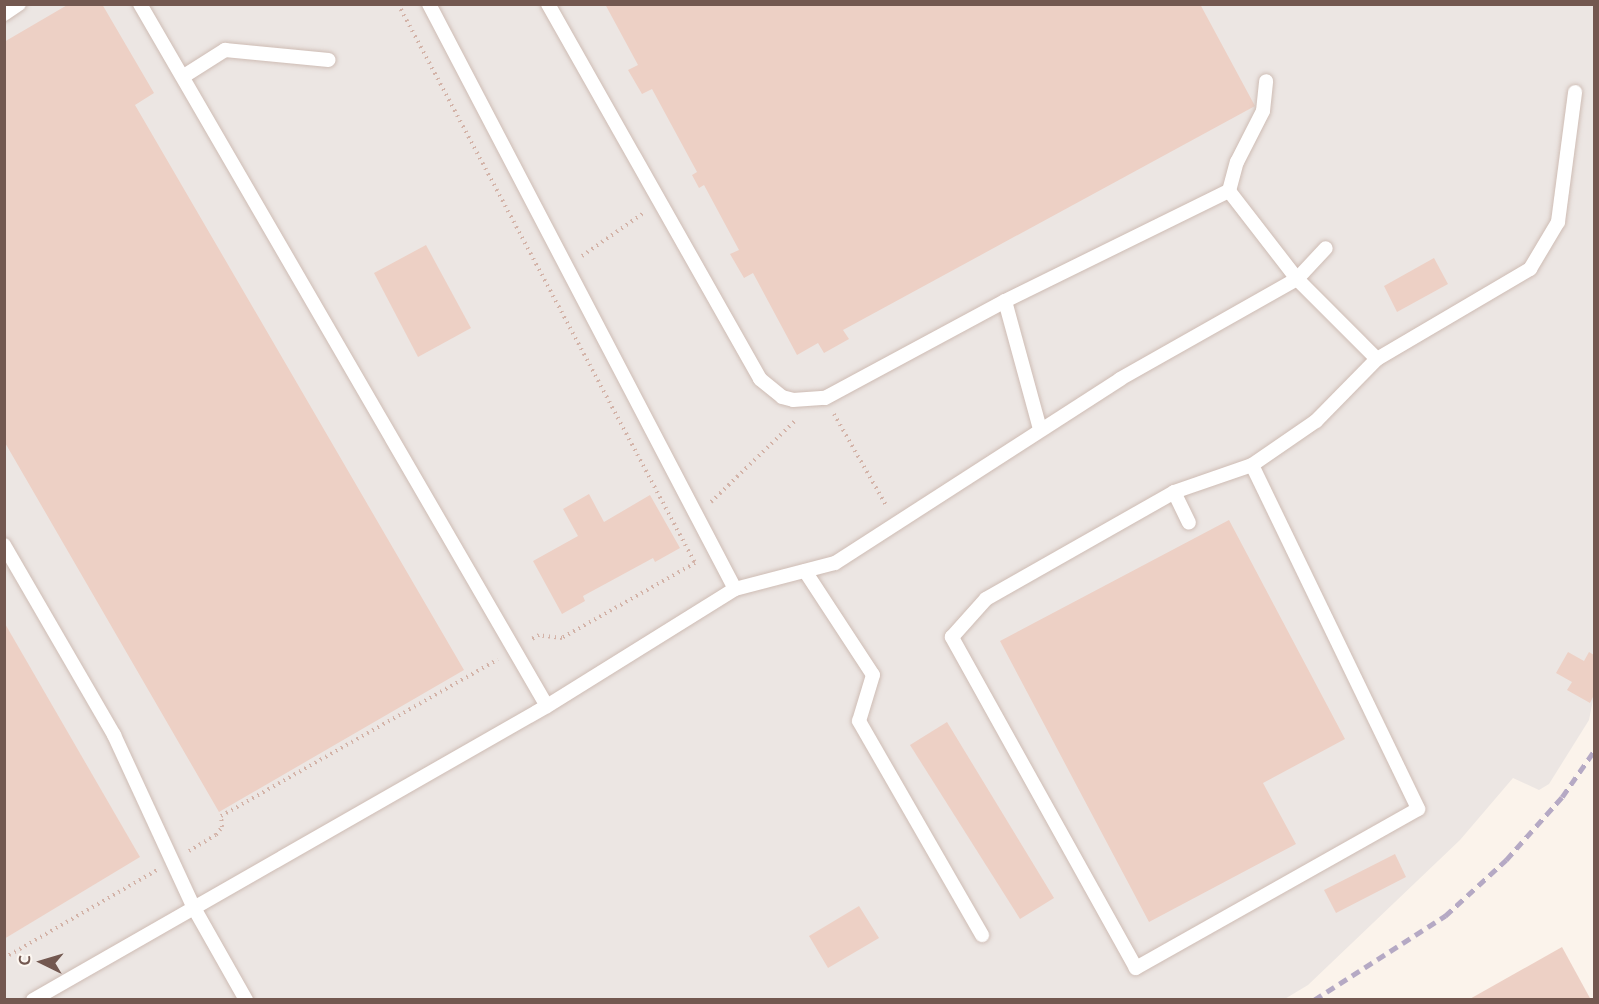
<!DOCTYPE html>
<meta charset="utf-8">
<style>
body{margin:0}
#map{position:relative;width:1599px;height:1004px;overflow:hidden;background:#fbf3eb;font-family:Ubuntu,sans-serif}
div>[style]{position:absolute}
[style*='--x']{left:calc(var(--x)*1px);top:calc(var(--y)*1px);width:calc(var(--w)*1px);rotate:calc(var(--a)*1deg)}
.industrial>*{inset:0;background:#ece6e3}
.building>*{inset:0;background:#edd0c5}
.path>*{height:4px;margin-top:-2px;transform-origin:0;background:repeating-linear-gradient(90deg,#d3b3a8 0 1.5px,transparent 0 6px)}
.roads{filter:drop-shadow(0 0 2px #cebcb4) drop-shadow(0 0 2px #cebcb4)}
.lane>*{height:14px;margin:-7px;padding:0 7px;transform-origin:7px;border-radius:7px;background:#fff}
.rail>*{height:4.5px;margin-top:-2.25px;transform-origin:0;background:repeating-linear-gradient(90deg,#b5a9c4 0 9px,transparent 0 15px)}
span{translate:-50% -50%;white-space:nowrap;text-align:center;line-height:1.15;-webkit-text-stroke:5px #fdf7f1;paint-order:stroke}
.frame{position:absolute;inset:0;border:6px solid #735850;pointer-events:none}
.north{position:absolute;left:12px;top:932px;width:60px;height:60px;-webkit-text-stroke:4px #fdf7f1;paint-order:stroke;rotate:275deg;font-size:16px;font-weight:700;line-height:24px;text-align:center;color:#735850}
.north::after{content:'';display:block;margin:auto;width:21px;height:27px;background:#735850;clip-path:polygon(50% 0,100% 100%,50% 72%,0 100%)}
</style>
<div id="map">
<div class="industrial">
<div style="clip-path:polygon(5px 5px,1594px 5px,1594px 695px,1589px 720px,1549px 784px,1539px 790px,1513px 778px,1460px 840px,1308px 985px,1283px 1000px,5px 1000px)"></div>
</div>
<div class="building">
<div style="clip-path:polygon(69px 4px,102px 4px,154px 93px,135px 105px,464px 670px,219px 812px,4px 441px,4px 42px)"></div>
<div style="clip-path:polygon(605px 4px,1200px 4px,1255px 106px,843px 330px,849px 339px,824px 353px,818px 343px,797px 355px,753px 273px,744px 278px,730px 254px,739px 250px,704px 185px,699px 188px,692px 175px,697px 172px,652px 89px,642px 94px,628px 70px,638px 65px)"></div>
<div style="clip-path:polygon(426px 245px,471px 328px,418px 357px,374px 273px)"></div>
<div style="clip-path:polygon(1434px 258px,1448px 284px,1397px 312px,1384px 286px)"></div>
<div style="clip-path:polygon(589px 494px,604px 522px,650px 495px,680px 548px,655px 562px,653px 558px,583px 596px,585px 601px,562px 614px,533px 561px,578px 536px,563px 509px)"></div>
<div style="clip-path:polygon(1229px 520px,1345px 739px,1263px 783px,1296px 844px,1149px 922px,1000px 641px)"></div>
<div style="clip-path:polygon(4px 622px,140px 857px,4px 939px)"></div>
<div style="clip-path:polygon(1568px 652px,1584px 661px,1589px 652px,1594px 655px,1594px 695px,1590px 703px,1567px 690px,1572px 682px,1556px 673px)"></div>
<div style="clip-path:polygon(947px 722px,1054px 898px,1020px 919px,910px 745px)"></div>
<div style="clip-path:polygon(1395px 854px,1406px 877px,1336px 913px,1324px 890px)"></div>
<div style="clip-path:polygon(859px 906px,879px 938px,828px 968px,809px 936px)"></div>
<div style="clip-path:polygon(1562px 947px,1591px 1000px,1468px 1000px)"></div>
</div>
<div class="path">
<div style="--x:398;--y:4;--w:633;--a:62.02"></div>
<div style="--x:695;--y:563;--w:153;--a:150.6"></div>
<div style="--x:562;--y:638;--w:23;--a:-173"></div>
<div style="--x:539;--y:635;--w:10;--a:151"></div>
<div style="--x:582;--y:256;--w:77;--a:-34.9"></div>
<div style="--x:834;--y:414;--w:107;--a:60.3"></div>
<div style="--x:711;--y:502;--w:118;--a:-44"></div>
<div style="--x:189;--y:851;--w:31;--a:-31"></div>
<div style="--x:216;--y:835;--w:10;--a:-53"></div>
<div style="--x:222;--y:827;--w:11;--a:-95"></div>
<div style="--x:221;--y:816;--w:318;--a:-29.5"></div>
<div style="--x:4;--y:958;--w:177;--a:-29.9"></div>
</div>
<div class="roads">
<div class="lane">
<div style="--x:140;--y:4;--w:811;--a:59.9"></div>
<div style="--x:429;--y:4;--w:660;--a:62.39"></div>
<div style="--x:548;--y:4;--w:431;--a:60.5"></div>
<div style="--x:760;--y:379;--w:28;--a:39"></div>
<div style="--x:782;--y:397;--w:11;--a:15"></div>
<div style="--x:793;--y:400;--w:32;--a:-4"></div>
<div style="--x:825;--y:398;--w:204;--a:-28.3"></div>
<div style="--x:1005;--y:301;--w:250;--a:-26.2"></div>
<div style="--x:1229;--y:191;--w:30;--a:-75"></div>
<div style="--x:1237;--y:162;--w:57;--a:-63"></div>
<div style="--x:1263;--y:111;--w:30;--a:-84"></div>
<div style="--x:4;--y:14;--w:18;--a:-34"></div>
<div style="--x:184;--y:76;--w:49;--a:-32.4"></div>
<div style="--x:225;--y:50;--w:104;--a:5.5"></div>
<div style="--x:1229;--y:191;--w:111;--a:52.3"></div>
<div style="--x:1297;--y:279;--w:113;--a:45"></div>
<div style="--x:1005;--y:301;--w:133;--a:74.7"></div>
<div style="--x:1252;--y:465;--w:382;--a:64.2"></div>
<div style="--x:1418;--y:809;--w:324;--a:150.6"></div>
<div style="--x:1136;--y:968;--w:379;--a:-119.1"></div>
<div style="--x:952;--y:637;--w:51;--a:-48.2"></div>
<div style="--x:986;--y:599;--w:216;--a:-29.6"></div>
<div style="--x:1174;--y:492;--w:83;--a:-19.1"></div>
<div style="--x:1252;--y:465;--w:78;--a:-34.5"></div>
<div style="--x:1316;--y:421;--w:87;--a:-45.5"></div>
<div style="--x:1377;--y:359;--w:178;--a:-30.5"></div>
<div style="--x:1530;--y:269;--w:55;--a:-59.2"></div>
<div style="--x:1558;--y:222;--w:131;--a:-82.5"></div>
<div style="--x:1174;--y:492;--w:34;--a:64"></div>
<div style="--x:4;--y:545;--w:220;--a:59.9"></div>
<div style="--x:114;--y:735;--w:191;--a:65.2"></div>
<div style="--x:194;--y:908;--w:106;--a:60.5"></div>
<div style="--x:805;--y:571;--w:124;--a:56.8"></div>
<div style="--x:873;--y:675;--w:48;--a:106.9"></div>
<div style="--x:859;--y:721;--w:247;--a:60.1"></div>
<div style="--x:33;--y:1000;--w:592;--a:-29.77"></div>
<div style="--x:547;--y:706;--w:221;--a:-31.9"></div>
<div style="--x:735;--y:589;--w:103;--a:-14.6"></div>
<div style="--x:835;--y:563;--w:339;--a:-32.8"></div>
<div style="--x:1120;--y:379;--w:203;--a:-29.5"></div>
<div style="--x:1297;--y:279;--w:42;--a:-46.9"></div>
</div>
</div>
<div class="rail">
<div style="--x:1314;--y:1000;--w:156;--a:-32.7"></div>
<div style="--x:1445;--y:916;--w:83;--a:-42.6"></div>
<div style="--x:1506;--y:860;--w:84;--a:-48.4"></div>
<div style="--x:1562;--y:797;--w:56;--a:-55.2"></div>
</div>
<div class="frame"></div>
<div class="north">С</div>
</div>
